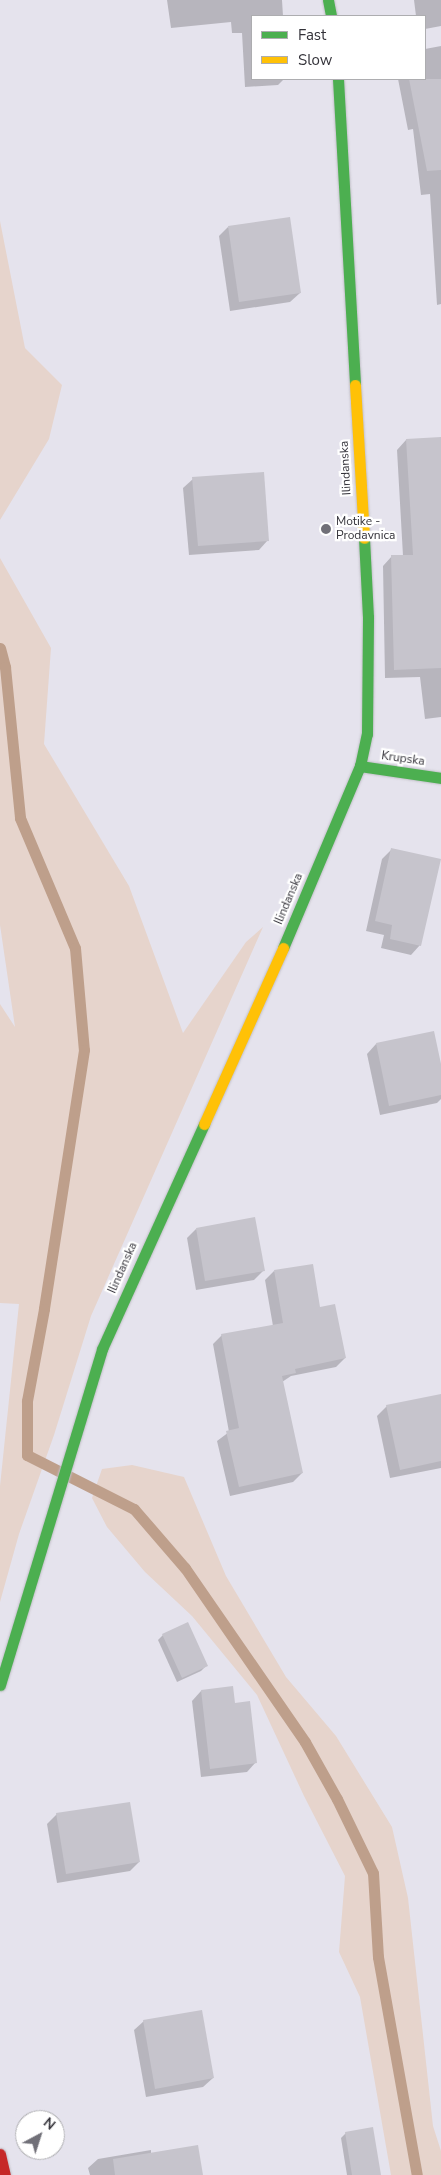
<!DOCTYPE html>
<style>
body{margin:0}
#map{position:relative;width:441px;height:2175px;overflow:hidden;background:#e5e3ed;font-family:"Nunito Sans",sans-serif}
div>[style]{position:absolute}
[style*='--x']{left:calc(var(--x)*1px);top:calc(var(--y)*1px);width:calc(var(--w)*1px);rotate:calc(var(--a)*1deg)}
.green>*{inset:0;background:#e6d4cc}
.shadow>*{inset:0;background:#0003}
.stream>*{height:11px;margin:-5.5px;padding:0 5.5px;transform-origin:5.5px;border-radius:5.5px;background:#be9f8b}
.building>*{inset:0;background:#c6c4cc}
.roads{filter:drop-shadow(0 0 1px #c2c0c8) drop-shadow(0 0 1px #c2c0c8)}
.fast>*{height:11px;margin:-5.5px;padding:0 5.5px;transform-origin:5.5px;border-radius:5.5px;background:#4caf50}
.slow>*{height:11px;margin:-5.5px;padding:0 5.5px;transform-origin:5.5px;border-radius:5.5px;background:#ffc107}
.jam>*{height:11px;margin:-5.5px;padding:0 5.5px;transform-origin:5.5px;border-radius:5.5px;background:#c62828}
.dots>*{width:14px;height:14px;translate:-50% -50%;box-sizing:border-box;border:2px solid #fff;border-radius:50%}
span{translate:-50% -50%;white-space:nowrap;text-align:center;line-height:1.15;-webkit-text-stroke:4.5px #fff;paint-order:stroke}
.street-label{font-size:12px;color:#333239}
.poi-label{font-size:12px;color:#333239}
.left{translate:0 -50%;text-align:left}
.legend{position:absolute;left:251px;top:15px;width:175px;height:65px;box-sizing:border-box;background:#fff;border:1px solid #adadb0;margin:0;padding:6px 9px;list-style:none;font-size:15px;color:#333239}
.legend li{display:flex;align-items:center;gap:10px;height:25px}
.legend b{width:25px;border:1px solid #adadb0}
.north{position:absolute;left:15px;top:2110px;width:50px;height:50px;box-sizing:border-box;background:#fff;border:1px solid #adadb0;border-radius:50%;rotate:40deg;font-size:14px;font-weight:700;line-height:20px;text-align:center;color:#333239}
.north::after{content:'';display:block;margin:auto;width:18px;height:22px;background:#717078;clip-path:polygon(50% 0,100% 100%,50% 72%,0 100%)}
</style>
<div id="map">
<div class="green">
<div style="clip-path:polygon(0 221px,25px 348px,62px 385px,49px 439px,0 520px)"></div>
<div style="clip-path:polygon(0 558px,51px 648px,44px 744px,129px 886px,183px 1033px,246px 942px,263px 927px,91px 1316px,54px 1435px,19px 1534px,0 1602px,0 1486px,19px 1304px,0 1303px,0 1004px,15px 1027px,0 925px)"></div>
<div style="clip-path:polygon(132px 1465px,184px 1477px,226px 1576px,286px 1677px,336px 1736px,392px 1827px,408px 1898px,433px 2126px,441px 2151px,441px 2175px,391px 2175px,360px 1997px,339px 1952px,345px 1876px,304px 1796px,257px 1695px,192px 1616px,145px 1572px,107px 1527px,92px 1498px,102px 1469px)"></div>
</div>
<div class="shadow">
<div style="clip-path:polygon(167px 0,282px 0,283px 16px,252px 16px,252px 79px,284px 79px,278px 85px,245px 87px,242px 33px,232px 33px,231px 22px,171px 28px)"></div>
<div style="clip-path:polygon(414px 0,441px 0,441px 26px,425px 29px,425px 16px,416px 16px)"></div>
<div style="clip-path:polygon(441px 46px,441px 304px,437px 305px,430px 194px,421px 195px,413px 129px,408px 130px,398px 79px,425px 79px,425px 49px)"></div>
<div style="clip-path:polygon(228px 227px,300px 293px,290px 302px,230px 311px,219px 236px)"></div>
<div style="clip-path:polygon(441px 438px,441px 717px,425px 719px,420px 677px,385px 678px,383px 566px,392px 556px,403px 556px,397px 450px,406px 440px)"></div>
<div style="clip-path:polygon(193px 479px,268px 540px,259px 550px,189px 555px,183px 488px)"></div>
<div style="clip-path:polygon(392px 849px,420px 945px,411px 955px,381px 948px,384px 935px,366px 931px,382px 859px)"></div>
<div style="clip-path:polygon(376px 1044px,441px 1070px,441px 1099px,437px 1103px,380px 1115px,367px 1054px)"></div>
<div style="clip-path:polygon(196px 1229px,264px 1270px,254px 1280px,196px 1290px,187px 1238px)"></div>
<div style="clip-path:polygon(274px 1271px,319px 1308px,345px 1358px,336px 1367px,291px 1376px,282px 1382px,302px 1473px,293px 1482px,230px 1496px,217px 1441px,229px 1432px,213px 1344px,222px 1335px,273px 1326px,265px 1280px)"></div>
<div style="clip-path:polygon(441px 1395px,441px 1468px,390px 1478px,377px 1416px,387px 1406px)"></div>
<div style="clip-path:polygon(163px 1635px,206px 1666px,201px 1671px,177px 1682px,158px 1640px)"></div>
<div style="clip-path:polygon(201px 1691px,234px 1704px,256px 1762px,247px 1772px,201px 1777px,192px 1701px)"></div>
<div style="clip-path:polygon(57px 1814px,139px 1862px,130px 1871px,57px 1883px,47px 1824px)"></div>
<div style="clip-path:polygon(144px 2021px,213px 2078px,203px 2087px,146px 2097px,134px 2030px)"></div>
<div style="clip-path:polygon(346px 2133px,379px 2175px,347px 2175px,341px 2138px)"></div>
<div style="clip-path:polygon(151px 2150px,151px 2154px,202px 2175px,90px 2175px,88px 2168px,98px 2159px)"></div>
</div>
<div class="stream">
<div style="--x:0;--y:648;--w:20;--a:75"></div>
<div style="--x:5;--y:667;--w:152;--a:84.3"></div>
<div style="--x:20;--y:818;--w:141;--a:67.1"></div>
<div style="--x:75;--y:948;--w:102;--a:85"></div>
<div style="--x:84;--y:1050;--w:262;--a:98.8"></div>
<div style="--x:44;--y:1309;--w:94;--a:100.5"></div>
<div style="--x:27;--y:1401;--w:54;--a:90"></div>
<div style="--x:27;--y:1455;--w:120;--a:26.8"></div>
<div style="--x:134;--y:1509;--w:78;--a:49.2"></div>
<div style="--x:185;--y:1568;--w:211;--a:55.4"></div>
<div style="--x:305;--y:1742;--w:65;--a:60.7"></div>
<div style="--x:337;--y:1799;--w:82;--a:64.1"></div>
<div style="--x:373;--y:1873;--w:84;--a:86.6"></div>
<div style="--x:378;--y:1957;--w:221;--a:79.9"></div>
</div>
<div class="building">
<div style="clip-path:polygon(409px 79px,441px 79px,441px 170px,427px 171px)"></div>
<div style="clip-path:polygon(290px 217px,301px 293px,239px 302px,228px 226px)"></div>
<div style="clip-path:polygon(441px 437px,441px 668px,394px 670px,391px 555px,413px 555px,406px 439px)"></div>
<div style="clip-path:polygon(264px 472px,269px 541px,198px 546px,192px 477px)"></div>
<div style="clip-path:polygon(391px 848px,441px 859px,421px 946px,390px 939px,392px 925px,375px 921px)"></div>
<div style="clip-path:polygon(434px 1031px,441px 1064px,441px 1095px,389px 1106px,376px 1043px)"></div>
<div style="clip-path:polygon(255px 1217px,265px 1271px,205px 1281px,196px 1228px)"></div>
<div style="clip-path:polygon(313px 1264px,320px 1307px,335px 1304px,346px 1358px,295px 1369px,296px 1373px,282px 1376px,303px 1473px,239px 1487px,226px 1431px,239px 1428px,221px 1334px,283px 1323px,274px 1270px)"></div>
<div style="clip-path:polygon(441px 1394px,441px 1461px,400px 1470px,386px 1405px)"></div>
<div style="clip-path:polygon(188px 1622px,208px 1666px,182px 1678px,162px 1634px)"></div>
<div style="clip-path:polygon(233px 1686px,235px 1703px,250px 1701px,257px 1763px,210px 1769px,201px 1690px)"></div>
<div style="clip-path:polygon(130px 1802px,140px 1862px,66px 1874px,56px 1813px)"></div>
<div style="clip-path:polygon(202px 2010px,214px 2078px,155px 2089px,143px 2020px)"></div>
<div style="clip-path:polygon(373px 2127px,381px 2175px,352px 2175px,345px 2132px)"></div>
<div style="clip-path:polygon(198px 2145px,203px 2175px,115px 2175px,113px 2159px)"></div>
</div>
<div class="roads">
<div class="fast">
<div style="--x:328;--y:0;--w:16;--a:79"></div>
<div style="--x:338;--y:79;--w:306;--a:86.8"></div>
<div style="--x:360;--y:766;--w:82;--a:8.4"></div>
<div style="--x:283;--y:948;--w:198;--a:-67.1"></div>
<div style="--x:360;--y:766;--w:33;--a:-78"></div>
<div style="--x:367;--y:734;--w:117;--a:-89.5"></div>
<div style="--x:368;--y:617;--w:79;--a:-92.9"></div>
<div style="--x:0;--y:1685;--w:351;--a:-73.1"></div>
<div style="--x:102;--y:1349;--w:247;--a:-65.6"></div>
</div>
<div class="slow">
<div style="--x:355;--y:385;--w:153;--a:86.6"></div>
<div style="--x:204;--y:1124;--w:193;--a:-65.8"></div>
</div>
<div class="jam">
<div style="--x:0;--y:2154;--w:22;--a:77"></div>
</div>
</div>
<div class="dots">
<div style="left:326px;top:529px;background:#717078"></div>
</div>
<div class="street-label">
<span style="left:346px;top:468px;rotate:-93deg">Ilindanska</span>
<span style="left:403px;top:759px;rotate:8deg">Krupska</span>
<span style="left:289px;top:899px;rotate:-67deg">Ilindanska</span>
<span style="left:123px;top:1268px;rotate:-66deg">Ilindanska</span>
</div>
<div class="poi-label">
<span class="left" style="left:336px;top:529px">Motike -<br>Prodavnica</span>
</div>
<ul class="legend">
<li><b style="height:6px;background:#4caf50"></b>Fast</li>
<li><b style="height:6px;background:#ffc107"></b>Slow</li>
</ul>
<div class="north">N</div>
</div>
